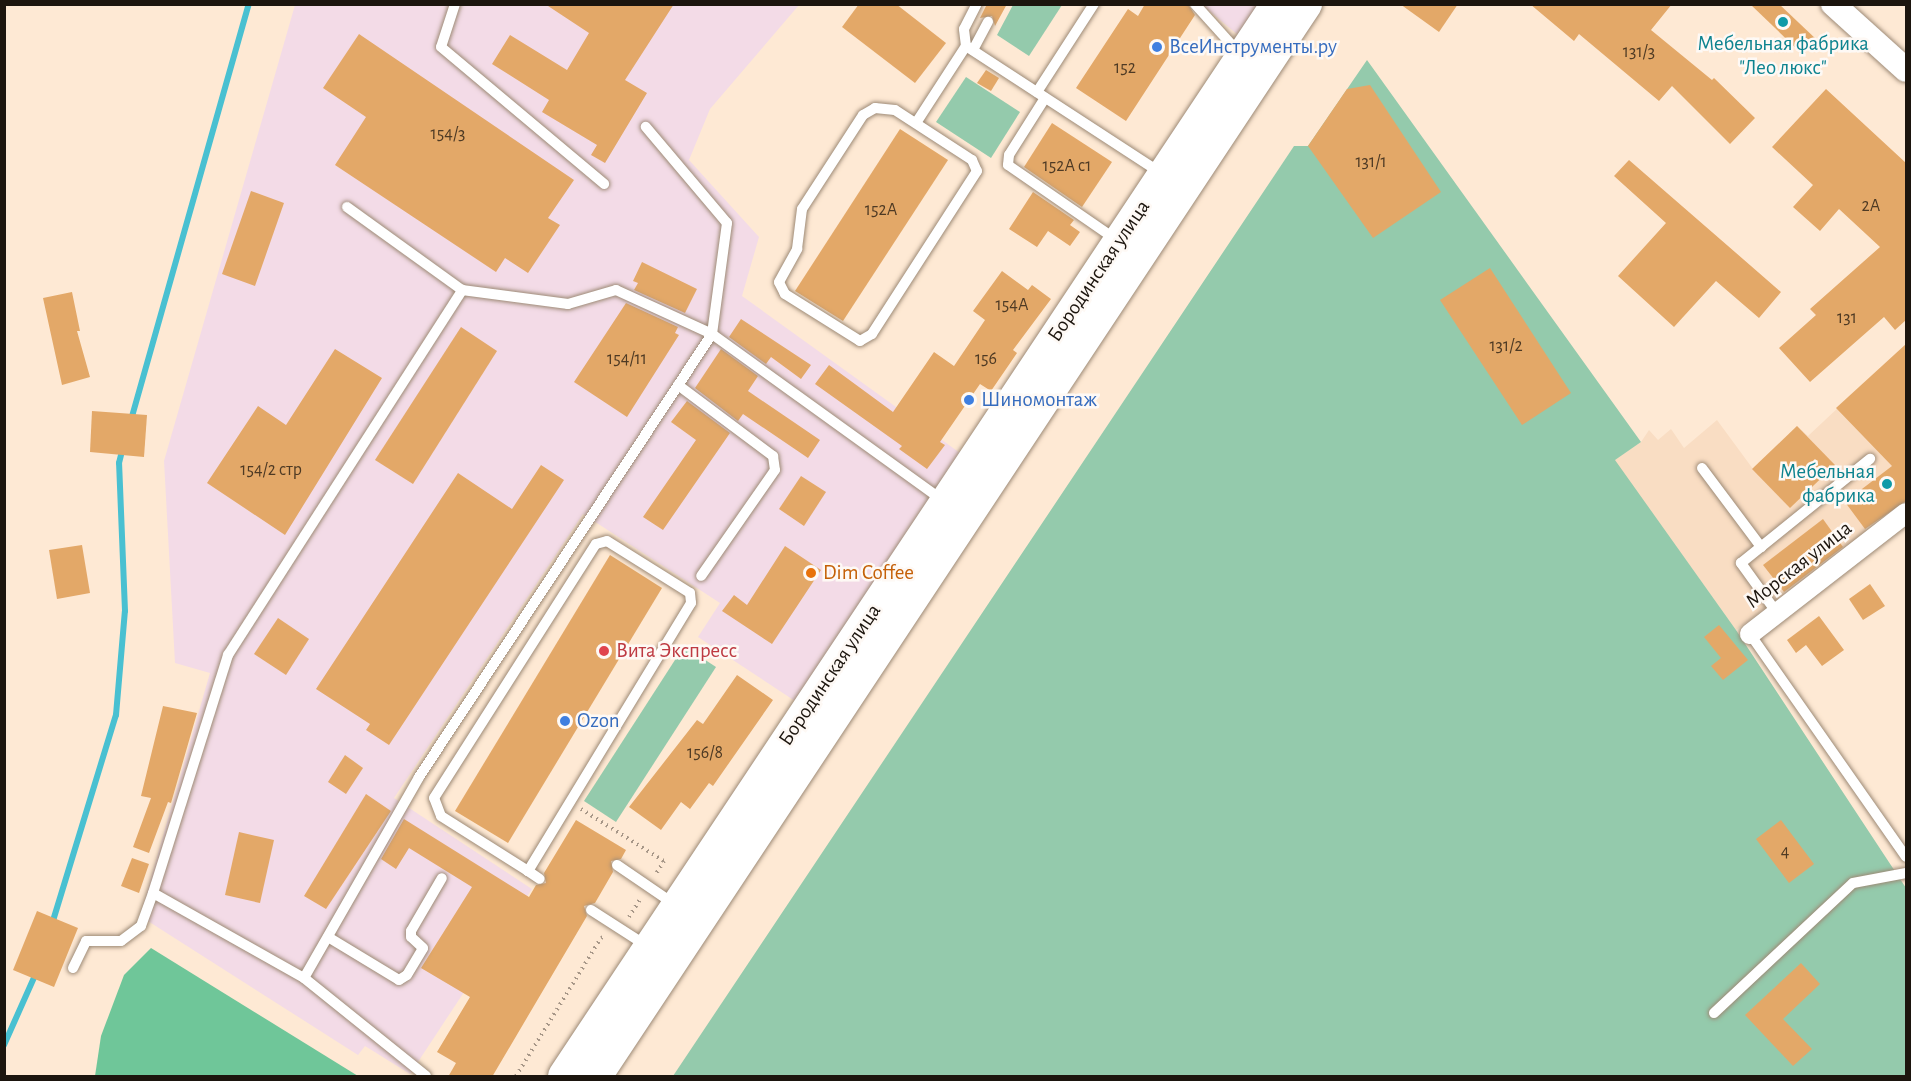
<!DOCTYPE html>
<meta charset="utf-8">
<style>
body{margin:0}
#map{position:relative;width:1911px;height:1081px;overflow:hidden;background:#fee9d4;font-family:"Alegreya Sans",sans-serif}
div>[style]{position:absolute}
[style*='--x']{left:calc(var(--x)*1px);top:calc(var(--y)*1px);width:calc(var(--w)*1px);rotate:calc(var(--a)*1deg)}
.commercial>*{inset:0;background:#f3dbe7}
.built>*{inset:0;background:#f9ddc3}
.green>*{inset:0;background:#94caac}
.forest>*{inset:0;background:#6fc699}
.stream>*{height:6px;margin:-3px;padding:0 3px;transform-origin:3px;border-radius:3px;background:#49c0d1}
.building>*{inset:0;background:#e3a868}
.path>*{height:4px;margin-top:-2px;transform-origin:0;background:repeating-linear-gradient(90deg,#a69687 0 1.5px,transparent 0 6px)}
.roads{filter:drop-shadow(0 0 2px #9d8a76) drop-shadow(0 0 2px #9d8a76)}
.service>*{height:10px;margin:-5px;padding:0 5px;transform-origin:5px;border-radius:5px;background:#fff}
.minor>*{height:20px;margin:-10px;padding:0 10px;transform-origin:10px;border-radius:10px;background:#fff}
.tertiary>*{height:24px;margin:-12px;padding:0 12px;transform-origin:12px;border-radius:12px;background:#fff}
.primary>*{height:32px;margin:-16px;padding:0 16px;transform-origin:16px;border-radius:16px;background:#fff}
.dots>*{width:16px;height:16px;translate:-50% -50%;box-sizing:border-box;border:3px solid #fef9f5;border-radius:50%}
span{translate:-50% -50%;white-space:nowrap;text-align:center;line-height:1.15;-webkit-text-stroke:5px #fef9f5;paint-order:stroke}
.number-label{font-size:18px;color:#4e3a24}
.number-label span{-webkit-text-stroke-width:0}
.culture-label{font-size:21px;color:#0d838f}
.right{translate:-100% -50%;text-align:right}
.shop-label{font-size:21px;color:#366cbe}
.left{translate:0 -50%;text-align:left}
.street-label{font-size:21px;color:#1c150e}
.food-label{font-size:21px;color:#c56008}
.health-label{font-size:21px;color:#be3a42}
.frame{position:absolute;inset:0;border:6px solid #1c150e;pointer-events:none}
</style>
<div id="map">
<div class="commercial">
<div style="clip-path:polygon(295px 5px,799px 5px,710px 109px,689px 160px,759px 237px,742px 296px,960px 453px,795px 701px,698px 637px,720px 603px,583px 514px,394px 798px,532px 889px,410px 1074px,365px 1046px,358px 1055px,140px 916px,210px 673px,175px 663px,164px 461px)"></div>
<div style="clip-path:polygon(1202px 5px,1259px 5px,1238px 35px)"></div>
</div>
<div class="built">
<div style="clip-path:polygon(1904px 346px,1906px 503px,1736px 630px,1614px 460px,1641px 442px,1649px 430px,1658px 440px,1671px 429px,1684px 448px,1717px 420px,1753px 469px,1797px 426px,1808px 436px)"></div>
</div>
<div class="green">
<div style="clip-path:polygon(1013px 5px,1062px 5px,1029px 56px,997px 35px)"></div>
<div style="clip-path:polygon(1367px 60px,1641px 442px,1615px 460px,1736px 630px,1906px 888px,1906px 1076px,673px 1076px,1294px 146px,1308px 146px)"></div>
<div style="clip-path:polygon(966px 77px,1020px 112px,991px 158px,936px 122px)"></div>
<div style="clip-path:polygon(684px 646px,716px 667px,616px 822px,584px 801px)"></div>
</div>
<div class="forest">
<div style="clip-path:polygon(151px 948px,358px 1076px,95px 1076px,101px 1036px,124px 975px)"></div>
</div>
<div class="stream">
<div style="--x:131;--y:420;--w:432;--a:-74.2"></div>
<div style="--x:52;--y:924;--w:219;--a:-73"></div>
<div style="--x:116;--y:715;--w:104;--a:-85.1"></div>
<div style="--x:125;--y:611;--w:148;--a:-92.3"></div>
<div style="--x:119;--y:463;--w:16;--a:-76"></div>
<div style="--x:4;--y:1045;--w:81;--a:-66"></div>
</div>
<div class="building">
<div style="clip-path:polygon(545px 4px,674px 4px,625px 80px,647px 93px,605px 163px,591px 155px,597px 145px,542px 112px,549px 100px,492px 64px,510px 35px,567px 70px,589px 33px)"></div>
<div style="clip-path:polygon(859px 4px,896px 4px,946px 43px,915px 83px,842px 27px)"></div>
<div style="clip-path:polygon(987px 4px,1007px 4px,995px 26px,992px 16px,980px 18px)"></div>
<div style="clip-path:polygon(1145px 4px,1188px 4px,1195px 15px,1126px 121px,1076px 88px,1128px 9px,1138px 16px)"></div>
<div style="clip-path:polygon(1400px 4px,1458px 4px,1439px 32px)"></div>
<div style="clip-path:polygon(1530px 4px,1672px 4px,1651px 30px,1712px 80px,1714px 78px,1755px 118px,1730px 144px,1672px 86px,1659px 101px,1579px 34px,1574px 41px)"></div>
<div style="clip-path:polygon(1750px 4px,1779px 4px,1817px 40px,1803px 55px)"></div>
<div style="clip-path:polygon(359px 34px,574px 180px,548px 218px,560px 225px,528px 273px,505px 258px,496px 272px,335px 165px,366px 117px,323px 88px)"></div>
<div style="clip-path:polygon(986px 70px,999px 78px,991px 91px,977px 83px)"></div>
<div style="clip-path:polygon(1370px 85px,1441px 192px,1373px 238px,1308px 146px,1347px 89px)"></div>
<div style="clip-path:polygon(1826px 89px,1906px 163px,1906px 320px,1895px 330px,1884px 317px,1810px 382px,1779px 348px,1816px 315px,1810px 309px,1880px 247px,1839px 209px,1820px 231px,1793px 207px,1813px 185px,1772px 147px)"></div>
<div style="clip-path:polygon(1052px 123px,1112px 162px,1082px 207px,1024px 167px)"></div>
<div style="clip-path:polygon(900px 129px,948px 160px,843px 321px,795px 291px)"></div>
<div style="clip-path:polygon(1629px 160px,1781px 292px,1759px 318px,1716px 281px,1674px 327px,1618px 276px,1666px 223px,1614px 176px)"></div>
<div style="clip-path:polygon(251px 191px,284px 203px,255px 286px,222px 274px)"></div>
<div style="clip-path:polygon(1033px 192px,1074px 220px,1070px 225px,1080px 232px,1070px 246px,1048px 231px,1037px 247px,1009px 229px)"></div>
<div style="clip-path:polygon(642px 262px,697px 289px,685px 313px,634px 290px,638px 283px,633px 281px)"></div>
<div style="clip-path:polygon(1490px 268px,1571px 393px,1522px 425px,1440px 300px)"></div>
<div style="clip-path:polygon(1002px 271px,1028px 290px,1032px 285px,1051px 299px,1013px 350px,1017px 353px,991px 391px,980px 384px,940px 442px,945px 445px,927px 469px,899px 449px,902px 446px,815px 384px,829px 365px,893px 412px,934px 352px,954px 366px,985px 320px,973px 311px)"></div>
<div style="clip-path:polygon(72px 292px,80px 331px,77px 331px,90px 377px,62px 385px,43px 298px)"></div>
<div style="clip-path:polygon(626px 303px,678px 327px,675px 333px,679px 335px,627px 417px,574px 382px)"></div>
<div style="clip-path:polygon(741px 319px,811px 365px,801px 379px,771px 357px,766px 364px,729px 337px)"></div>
<div style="clip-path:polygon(461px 327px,497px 351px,413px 484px,375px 460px)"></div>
<div style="clip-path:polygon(1906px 344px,1906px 501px,1865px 529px,1845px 502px,1892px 466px,1836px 408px)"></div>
<div style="clip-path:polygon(335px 349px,382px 378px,285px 535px,207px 483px,258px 406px,286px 425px)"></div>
<div style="clip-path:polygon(721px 349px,758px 376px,748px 391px,820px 440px,808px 458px,743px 414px,738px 421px,695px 388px)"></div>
<div style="clip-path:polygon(687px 401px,730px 433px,663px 530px,643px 517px,696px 440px,671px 422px)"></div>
<div style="clip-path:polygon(92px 411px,147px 415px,144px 457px,90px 452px)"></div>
<div style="clip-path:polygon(1797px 426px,1835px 465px,1790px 508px,1752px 469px)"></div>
<div style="clip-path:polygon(541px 465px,564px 480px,389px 745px,366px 730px,370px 724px,316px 689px,458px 473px,512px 509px)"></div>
<div style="clip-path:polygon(801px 476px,826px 492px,804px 526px,779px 509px)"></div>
<div style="clip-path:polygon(1823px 519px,1843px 547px,1784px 592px,1763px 565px)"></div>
<div style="clip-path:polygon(82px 545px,90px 593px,57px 599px,49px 550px)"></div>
<div style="clip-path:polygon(785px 546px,821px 570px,772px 644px,722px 611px,734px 595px,747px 605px)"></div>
<div style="clip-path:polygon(610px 555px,662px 588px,508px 843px,455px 811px)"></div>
<div style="clip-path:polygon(1870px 584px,1885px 606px,1863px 620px,1849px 599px)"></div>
<div style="clip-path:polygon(1819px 616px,1844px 650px,1822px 666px,1806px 645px,1796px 653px,1787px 640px)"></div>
<div style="clip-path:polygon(278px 618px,309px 639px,286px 675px,254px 654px)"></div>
<div style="clip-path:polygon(1719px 625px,1748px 660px,1723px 680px,1711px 666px,1721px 658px,1704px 637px)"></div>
<div style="clip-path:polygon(737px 675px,773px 700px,713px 786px,709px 783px,690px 809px,681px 802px,661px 830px,629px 807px,697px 720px,703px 724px)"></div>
<div style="clip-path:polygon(163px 706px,197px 713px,171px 803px,168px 802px,149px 853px,133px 847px,151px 798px,141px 796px)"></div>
<div style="clip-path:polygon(345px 755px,363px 768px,346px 794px,328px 782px)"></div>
<div style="clip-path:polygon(366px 794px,391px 811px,326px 909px,304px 896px)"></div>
<div style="clip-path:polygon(404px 819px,529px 897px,536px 885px,546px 883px,544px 873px,576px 820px,626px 850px,621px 859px,611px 861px,613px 872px,595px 903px,584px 906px,587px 916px,492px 1077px,448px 1077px,456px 1063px,437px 1052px,470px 997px,421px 968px,472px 887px,409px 848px,396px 869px,381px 859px)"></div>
<div style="clip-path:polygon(1781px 820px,1814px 864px,1789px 883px,1756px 839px)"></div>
<div style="clip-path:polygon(239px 832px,274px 840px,260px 903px,225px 895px)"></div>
<div style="clip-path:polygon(132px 858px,149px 864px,139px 893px,121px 886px)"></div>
<div style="clip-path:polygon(37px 911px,78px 928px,54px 987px,13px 970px)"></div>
<div style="clip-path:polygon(1801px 963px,1820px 984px,1783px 1019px,1812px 1049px,1793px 1066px,1745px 1015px)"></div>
</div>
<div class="path">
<div style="--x:581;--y:809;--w:98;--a:32.1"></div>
<div style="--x:664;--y:861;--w:15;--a:122"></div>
<div style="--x:629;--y:917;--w:22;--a:-58"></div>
<div style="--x:516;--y:1076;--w:162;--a:-58.4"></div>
<div style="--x:601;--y:938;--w:5;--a:-22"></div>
</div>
<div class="roads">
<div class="service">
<div style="--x:455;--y:4;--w:45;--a:108"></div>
<div style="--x:441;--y:47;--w:213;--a:40"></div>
<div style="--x:1195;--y:4;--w:67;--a:48"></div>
<div style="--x:966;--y:46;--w:234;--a:33.1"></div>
<div style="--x:973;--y:50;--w:32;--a:-62"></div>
<div style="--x:1037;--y:92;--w:105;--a:-57.1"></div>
<div style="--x:1045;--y:98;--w:67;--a:122.3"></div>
<div style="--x:1009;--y:155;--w:10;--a:96"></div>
<div style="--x:1008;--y:165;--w:134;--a:34.6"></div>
<div style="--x:875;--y:108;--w:20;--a:6"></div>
<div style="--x:895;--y:110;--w:92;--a:33"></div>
<div style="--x:972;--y:160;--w:12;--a:66"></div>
<div style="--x:977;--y:171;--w:194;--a:122.8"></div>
<div style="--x:872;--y:334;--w:14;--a:150"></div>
<div style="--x:860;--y:341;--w:89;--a:-147.9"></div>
<div style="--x:785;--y:294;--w:13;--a:-117"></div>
<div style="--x:779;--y:282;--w:38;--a:-61"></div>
<div style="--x:797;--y:249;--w:40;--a:-82.9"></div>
<div style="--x:802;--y:209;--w:112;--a:-57"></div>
<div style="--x:863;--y:115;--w:14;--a:-30"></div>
<div style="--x:916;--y:123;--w:92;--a:-57"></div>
<div style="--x:966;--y:46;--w:17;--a:-97"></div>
<div style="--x:964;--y:29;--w:28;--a:-63"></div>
<div style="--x:347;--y:207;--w:142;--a:35.8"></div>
<div style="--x:462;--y:290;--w:107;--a:7.5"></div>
<div style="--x:568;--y:304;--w:50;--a:-16.3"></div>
<div style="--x:616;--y:290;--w:106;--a:24.6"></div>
<div style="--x:712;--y:334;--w:112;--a:-82.3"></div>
<div style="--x:727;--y:223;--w:126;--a:-130.2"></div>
<div style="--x:678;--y:385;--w:119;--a:36.8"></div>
<div style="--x:773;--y:456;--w:14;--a:82"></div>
<div style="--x:775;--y:470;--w:129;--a:124.9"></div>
<div style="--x:1702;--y:468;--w:99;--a:53.2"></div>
<div style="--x:607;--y:541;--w:98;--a:32.1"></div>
<div style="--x:690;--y:593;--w:10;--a:84"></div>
<div style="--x:691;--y:603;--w:314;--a:121.3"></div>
<div style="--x:528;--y:871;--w:103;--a:-147.7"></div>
<div style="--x:441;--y:816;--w:19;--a:-111"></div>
<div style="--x:434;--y:798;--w:301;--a:-57.5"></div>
<div style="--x:596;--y:544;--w:11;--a:-15"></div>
<div style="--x:1777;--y:613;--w:62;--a:-125.8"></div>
<div style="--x:1741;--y:563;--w:166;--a:-38.9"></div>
<div style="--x:1750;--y:634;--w:272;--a:55"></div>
<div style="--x:617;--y:865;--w:69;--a:34.4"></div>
<div style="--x:528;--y:871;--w:14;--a:34"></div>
<div style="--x:591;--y:910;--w:67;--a:32.7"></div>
<div style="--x:328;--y:937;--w:83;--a:31.2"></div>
<div style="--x:399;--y:980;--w:9;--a:-32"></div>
<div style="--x:407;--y:975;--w:31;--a:-59"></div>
<div style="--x:423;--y:948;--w:16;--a:-137"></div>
<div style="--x:411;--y:937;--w:6;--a:-90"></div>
<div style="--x:411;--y:931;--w:61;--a:-59.7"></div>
<div style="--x:73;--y:968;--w:30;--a:-64"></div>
<div style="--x:86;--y:941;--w:35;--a:0"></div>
<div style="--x:121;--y:941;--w:25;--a:-37"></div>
<div style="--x:141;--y:926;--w:35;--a:-70"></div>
<div style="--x:304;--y:978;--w:173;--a:-150.6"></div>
<div style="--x:153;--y:893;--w:250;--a:-72.5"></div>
<div style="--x:228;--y:655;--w:434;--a:-57.3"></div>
<div style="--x:1714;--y:1013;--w:190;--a:-43.1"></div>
<div style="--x:1853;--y:883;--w:54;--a:-10.7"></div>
<div style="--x:426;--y:1076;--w:156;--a:-141.2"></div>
<div style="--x:304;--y:978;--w:232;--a:-60.2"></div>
<div style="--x:419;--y:777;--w:531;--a:-56.52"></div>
<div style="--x:712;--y:334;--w:284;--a:35.8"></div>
</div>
<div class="minor">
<div style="--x:1750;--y:634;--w:197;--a:-37.8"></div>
</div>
<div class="tertiary">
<div style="--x:1833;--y:4;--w:98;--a:42.1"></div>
</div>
<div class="primary">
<div style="--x:564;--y:1076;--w:1287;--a:-56.37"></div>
<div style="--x:596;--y:1076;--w:1286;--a:-56.48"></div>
</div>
</div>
<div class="dots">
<div style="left:1783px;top:22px;background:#0f9aa8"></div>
<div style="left:1157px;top:47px;background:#3f7fe0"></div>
<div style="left:969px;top:400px;background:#3f7fe0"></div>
<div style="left:1887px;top:484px;background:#0f9aa8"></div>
<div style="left:811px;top:573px;background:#e8710a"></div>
<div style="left:604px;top:651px;background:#e0444e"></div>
<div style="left:565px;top:721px;background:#3f7fe0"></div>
</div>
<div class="number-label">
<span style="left:1639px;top:52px">131/3</span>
<span style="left:1125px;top:68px">152</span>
<span style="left:448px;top:134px">154/3</span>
<span style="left:1371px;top:162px">131/1</span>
<span style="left:1067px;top:166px">152А с1</span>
<span style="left:1871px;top:206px">2А</span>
<span style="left:881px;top:210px">152А</span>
<span style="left:1012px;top:305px">154А</span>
<span style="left:1847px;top:318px">131</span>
<span style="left:1506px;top:346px">131/2</span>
<span style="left:627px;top:359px">154/11</span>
<span style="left:986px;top:359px">156</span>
<span style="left:271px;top:470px">154/2 стр</span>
<span style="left:705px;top:753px">156/8</span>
<span style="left:1785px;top:852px">4</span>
</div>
<div class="culture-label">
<span style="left:1783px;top:56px">Мебельная фабрика<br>"Лео люкс"</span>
<span class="right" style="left:1875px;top:484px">Мебельная<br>фабрика</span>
</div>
<div class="shop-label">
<span class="left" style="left:1169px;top:47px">ВсеИнструменты.ру</span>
<span class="left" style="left:981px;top:400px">Шиномонтаж</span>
<span class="left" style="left:577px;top:721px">Ozon</span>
</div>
<div class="street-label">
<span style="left:1099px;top:271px;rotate:-56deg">Бородинская улица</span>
<span style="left:1799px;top:565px;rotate:-38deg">Морская улица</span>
<span style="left:830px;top:675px;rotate:-56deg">Бородинская улица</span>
</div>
<div class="food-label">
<span class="left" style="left:823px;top:573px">Dim Coffee</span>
</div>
<div class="health-label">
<span class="left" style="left:616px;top:651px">Вита Экспресс</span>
</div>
<div class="frame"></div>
</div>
